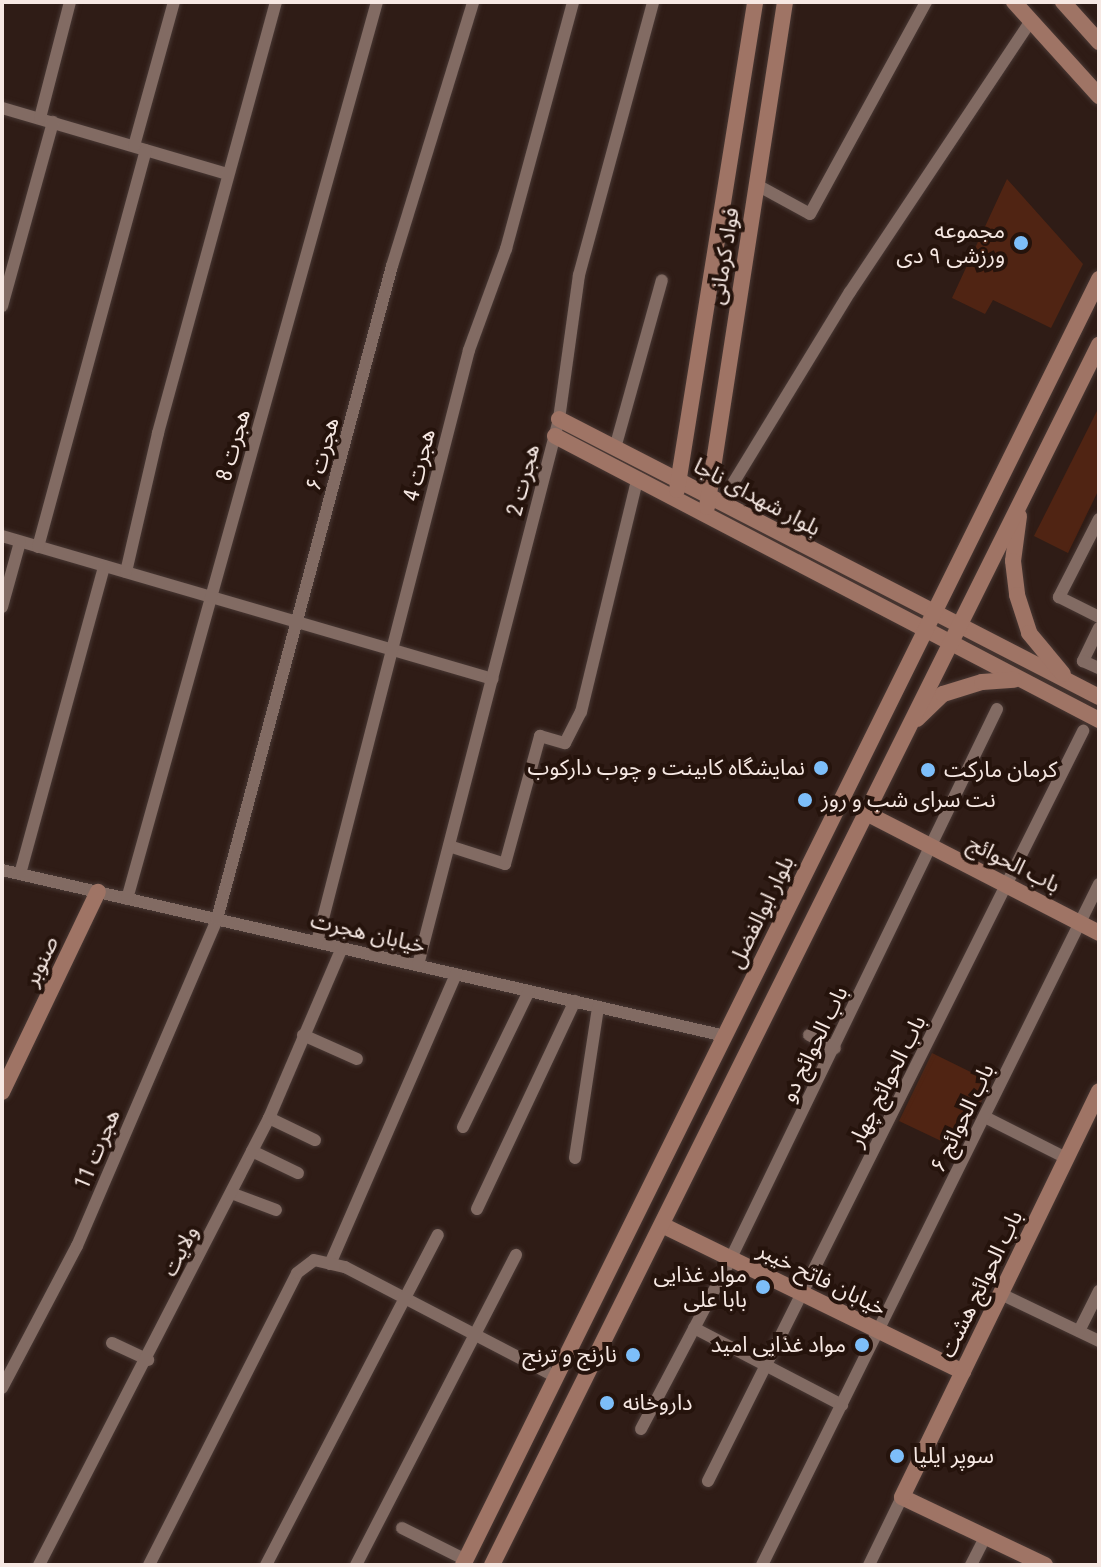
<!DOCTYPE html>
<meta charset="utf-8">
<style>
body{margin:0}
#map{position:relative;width:1101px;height:1567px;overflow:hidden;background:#2f1c16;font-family:"Roboto Condensed","Noto Sans Arabic",sans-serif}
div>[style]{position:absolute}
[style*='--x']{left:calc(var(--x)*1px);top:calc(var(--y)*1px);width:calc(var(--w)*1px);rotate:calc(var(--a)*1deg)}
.green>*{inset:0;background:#502413}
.roads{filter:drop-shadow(0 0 2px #483834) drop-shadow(0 0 2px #483834)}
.street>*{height:12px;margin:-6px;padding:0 6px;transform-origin:6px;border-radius:6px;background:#826b63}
.secondary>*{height:16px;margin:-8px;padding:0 8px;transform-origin:8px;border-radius:8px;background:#9f7465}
.dots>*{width:22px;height:22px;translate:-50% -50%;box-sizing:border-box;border:4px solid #25130c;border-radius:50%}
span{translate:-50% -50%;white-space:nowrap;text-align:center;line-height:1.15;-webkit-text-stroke:8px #25130c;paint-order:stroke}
.poi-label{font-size:22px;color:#f6e8e3}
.right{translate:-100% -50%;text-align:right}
.left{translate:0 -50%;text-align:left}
.street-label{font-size:22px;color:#f6e8e3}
.frame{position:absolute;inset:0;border:4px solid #f6e8e3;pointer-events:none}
</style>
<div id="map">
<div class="green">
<div style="clip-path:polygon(1007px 179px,1083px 264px,1051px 328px,993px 300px,985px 314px,952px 298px)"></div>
<div style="clip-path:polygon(1099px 407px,1099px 489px,1068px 553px,1034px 536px)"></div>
<div style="clip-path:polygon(932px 1053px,991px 1082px,958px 1149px,899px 1121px)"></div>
</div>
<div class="roads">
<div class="street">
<div style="--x:2;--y:108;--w:235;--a:16.3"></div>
<div style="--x:40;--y:118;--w:120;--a:-75.5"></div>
<div style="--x:134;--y:146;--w:149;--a:-74.5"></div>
<div style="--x:757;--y:185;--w:60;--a:28.7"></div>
<div style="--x:810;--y:214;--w:242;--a:-61.3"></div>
<div style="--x:2;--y:306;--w:191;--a:-74.5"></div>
<div style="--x:615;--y:448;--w:174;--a:-74.4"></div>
<div style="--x:721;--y:503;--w:247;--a:-58.6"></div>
<div style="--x:850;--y:292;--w:326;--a:-56.3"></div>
<div style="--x:1099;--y:519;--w:88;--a:117.1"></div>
<div style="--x:1059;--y:597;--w:45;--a:26.6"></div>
<div style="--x:2;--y:536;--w:511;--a:16.24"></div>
<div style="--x:38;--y:547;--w:411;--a:-74.8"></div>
<div style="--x:126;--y:572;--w:143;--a:-77"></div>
<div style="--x:158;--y:433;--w:447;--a:-74.7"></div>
<div style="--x:2;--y:607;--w:67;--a:-74.5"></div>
<div style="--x:1099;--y:628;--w:37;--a:116"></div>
<div style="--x:1083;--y:661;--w:17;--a:24"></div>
<div style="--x:449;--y:846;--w:59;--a:17.8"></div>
<div style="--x:505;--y:864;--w:133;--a:-74.7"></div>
<div style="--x:540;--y:736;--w:26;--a:16"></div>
<div style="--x:565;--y:743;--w:35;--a:-63"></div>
<div style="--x:581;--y:712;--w:239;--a:-76.4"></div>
<div style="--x:2;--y:870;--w:742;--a:12.93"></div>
<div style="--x:20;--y:874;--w:319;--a:-74.7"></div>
<div style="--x:127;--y:899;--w:931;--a:-74.43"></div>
<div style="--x:317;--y:942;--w:611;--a:-75.6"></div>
<div style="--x:469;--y:350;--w:108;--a:-69.9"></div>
<div style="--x:506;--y:249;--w:256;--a:-74.8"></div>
<div style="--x:418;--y:965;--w:564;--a:-75.52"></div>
<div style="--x:559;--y:419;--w:145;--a:-82.1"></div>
<div style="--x:579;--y:275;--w:283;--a:-74.8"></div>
<div style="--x:303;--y:1035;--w:59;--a:24"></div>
<div style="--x:809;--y:1035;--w:29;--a:27"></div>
<div style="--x:985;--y:1117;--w:91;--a:26.8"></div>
<div style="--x:269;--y:1118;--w:51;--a:25.6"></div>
<div style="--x:463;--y:1127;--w:151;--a:-64.1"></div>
<div style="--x:252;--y:1151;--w:51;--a:25.6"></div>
<div style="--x:575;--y:1158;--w:153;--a:-81.3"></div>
<div style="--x:231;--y:1193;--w:48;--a:20.7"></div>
<div style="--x:477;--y:1209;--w:230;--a:-64.8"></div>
<div style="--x:330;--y:1264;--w:316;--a:-66.5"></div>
<div style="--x:1001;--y:1294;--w:109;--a:25.6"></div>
<div style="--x:694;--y:1328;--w:167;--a:27.5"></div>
<div style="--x:1079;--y:1331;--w:45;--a:-63.4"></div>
<div style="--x:112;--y:1343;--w:40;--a:25"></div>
<div style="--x:2;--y:1388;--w:161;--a:-62.2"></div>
<div style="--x:77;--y:1246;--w:356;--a:-66.8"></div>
<div style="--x:217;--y:919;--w:676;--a:-75"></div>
<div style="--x:392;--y:266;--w:276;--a:-72.9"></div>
<div style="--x:641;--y:1429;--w:193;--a:-62.2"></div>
<div style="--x:731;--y:1258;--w:610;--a:-64.15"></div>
<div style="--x:708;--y:1481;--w:839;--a:-63.43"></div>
<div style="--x:402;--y:1528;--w:72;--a:26.6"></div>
<div style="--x:39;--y:1565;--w:503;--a:-62.77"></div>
<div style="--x:269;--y:1118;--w:185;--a:-66.8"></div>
<div style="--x:149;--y:1565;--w:327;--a:-63.1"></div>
<div style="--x:297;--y:1273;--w:21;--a:-37"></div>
<div style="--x:314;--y:1260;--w:32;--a:13"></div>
<div style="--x:345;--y:1267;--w:238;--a:27.5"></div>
<div style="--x:266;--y:1565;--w:372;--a:-62.5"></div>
<div style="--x:356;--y:1565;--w:349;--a:-62.7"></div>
<div style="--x:762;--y:1565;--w:760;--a:-63.67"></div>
<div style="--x:869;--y:1565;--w:76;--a:-64.1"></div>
<div style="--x:971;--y:1565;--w:31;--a:-63"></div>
</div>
<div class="secondary">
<div style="--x:1014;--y:2;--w:127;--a:47.9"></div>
<div style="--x:1063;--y:2;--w:54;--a:48"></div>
<div style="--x:559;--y:419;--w:607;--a:27.24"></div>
<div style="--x:555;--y:436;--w:614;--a:27.57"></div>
<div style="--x:677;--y:490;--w:494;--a:-80.9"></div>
<div style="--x:707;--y:507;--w:511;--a:-81.22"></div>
<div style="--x:1019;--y:516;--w:45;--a:97.6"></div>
<div style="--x:1013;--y:561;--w:34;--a:83"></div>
<div style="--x:1017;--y:595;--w:40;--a:72"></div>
<div style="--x:1029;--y:633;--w:53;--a:50.3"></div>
<div style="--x:917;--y:719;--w:36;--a:-44"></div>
<div style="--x:943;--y:694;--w:41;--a:-17.1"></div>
<div style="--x:982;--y:682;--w:32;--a:-4"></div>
<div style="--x:866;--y:813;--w:262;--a:27.2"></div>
<div style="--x:2;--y:1092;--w:222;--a:-64.4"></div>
<div style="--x:662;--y:1225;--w:335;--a:26"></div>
<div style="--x:463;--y:1565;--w:1435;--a:-63.68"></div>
<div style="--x:492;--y:1565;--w:1363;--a:-63.55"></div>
<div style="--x:1045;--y:1565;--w:158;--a:-154.6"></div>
<div style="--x:902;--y:1497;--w:451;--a:-64.1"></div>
</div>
</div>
<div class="dots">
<div style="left:1021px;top:243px;background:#7dbef9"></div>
<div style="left:821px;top:768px;background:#7dbef9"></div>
<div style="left:928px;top:770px;background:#7dbef9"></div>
<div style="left:805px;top:800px;background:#7dbef9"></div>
<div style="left:763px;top:1287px;background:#7dbef9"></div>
<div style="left:862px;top:1345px;background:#7dbef9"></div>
<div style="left:633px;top:1355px;background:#7dbef9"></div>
<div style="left:607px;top:1403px;background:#7dbef9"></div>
<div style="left:897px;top:1456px;background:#7dbef9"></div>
</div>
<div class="poi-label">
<span class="right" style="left:1005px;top:243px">مجموعه<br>ورزشی ۹ دی</span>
<span class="right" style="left:805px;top:768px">نمایشگاه کابینت و چوب دارکوب</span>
<span class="left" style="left:944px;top:770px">کرمان مارکت</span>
<span class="left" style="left:821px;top:800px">نت سرای شب و روز</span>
<span class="right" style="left:747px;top:1287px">مواد غذایی<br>بابا علی</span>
<span class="right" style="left:846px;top:1345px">مواد غذایی امید</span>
<span class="right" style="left:617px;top:1355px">نارنج و ترنج</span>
<span class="left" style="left:623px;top:1403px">داروخانه</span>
<span class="left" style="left:913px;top:1456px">سوپر ایلیا</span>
</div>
<div class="street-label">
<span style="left:724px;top:256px;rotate:-81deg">فواد کرمانی</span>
<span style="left:233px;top:445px;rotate:-74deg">هجرت 8</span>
<span style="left:322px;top:454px;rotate:-75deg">هجرت ۶</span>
<span style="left:419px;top:465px;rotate:-76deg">هجرت 4</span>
<span style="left:523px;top:480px;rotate:-75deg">هجرت 2</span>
<span style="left:757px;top:497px;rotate:28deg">بلوار شهدای ناجا</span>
<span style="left:1014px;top:864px;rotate:27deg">باب الحوائج</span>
<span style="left:761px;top:912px;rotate:-64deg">بلوار ابوالفضل</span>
<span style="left:368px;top:933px;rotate:13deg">خیابان هجرت</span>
<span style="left:41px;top:961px;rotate:-64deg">صنوبر</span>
<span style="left:814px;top:1044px;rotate:-64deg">باب الحوائج دو</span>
<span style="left:887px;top:1081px;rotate:-63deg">باب الحوائج چهار</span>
<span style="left:962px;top:1118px;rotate:-64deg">باب الحوائج ۶</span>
<span style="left:97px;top:1149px;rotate:-67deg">هجرت 11</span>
<span style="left:180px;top:1251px;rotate:-63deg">ولایت</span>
<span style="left:822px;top:1279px;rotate:26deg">خیابان فاتح خیبر</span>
<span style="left:981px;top:1284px;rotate:-64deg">باب الحوائج هشت</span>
</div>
<div class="frame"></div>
</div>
